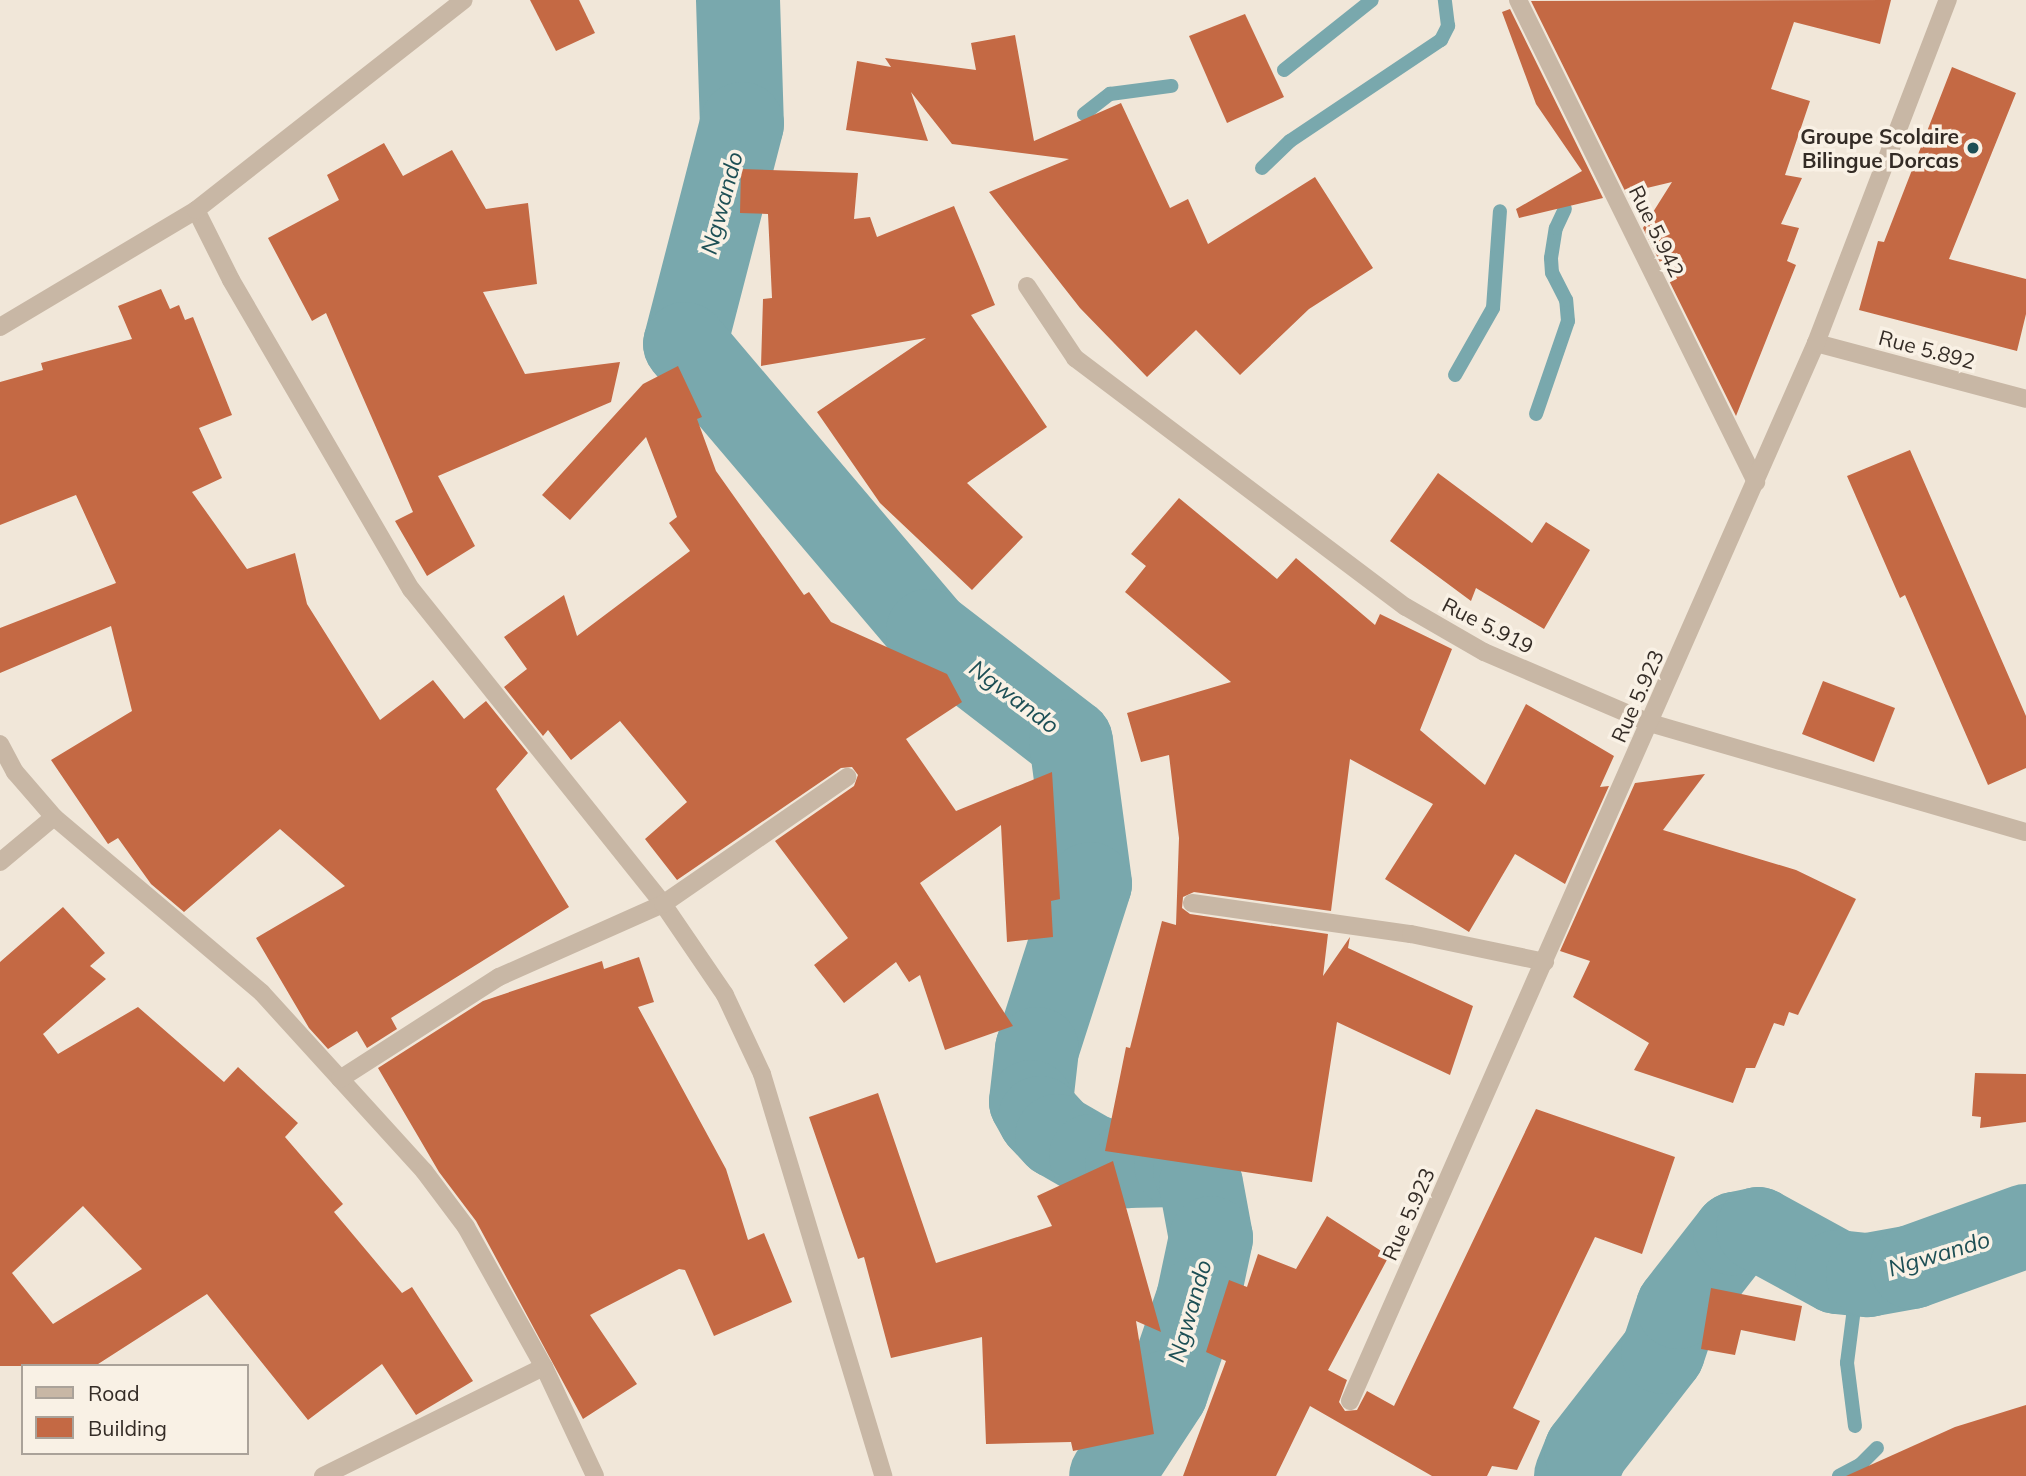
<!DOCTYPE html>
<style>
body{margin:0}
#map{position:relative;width:2026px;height:1476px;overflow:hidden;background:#f1e7d9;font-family:Mulish,sans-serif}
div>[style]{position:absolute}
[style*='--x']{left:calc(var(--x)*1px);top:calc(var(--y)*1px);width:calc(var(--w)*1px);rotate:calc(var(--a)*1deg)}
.stream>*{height:14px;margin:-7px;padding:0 7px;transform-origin:7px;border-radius:7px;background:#79a8ad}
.river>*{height:84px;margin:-42px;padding:0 42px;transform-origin:42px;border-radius:42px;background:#79a8ad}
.building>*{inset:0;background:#c46944}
.minor>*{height:18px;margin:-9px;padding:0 9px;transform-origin:9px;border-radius:9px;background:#c8b7a5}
.dots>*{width:19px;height:19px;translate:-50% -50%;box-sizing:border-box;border:4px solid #f9f1e5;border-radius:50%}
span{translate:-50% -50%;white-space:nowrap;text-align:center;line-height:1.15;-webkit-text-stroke:7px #f9f1e5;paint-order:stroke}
.poi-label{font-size:21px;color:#342c26;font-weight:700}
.right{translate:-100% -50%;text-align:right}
.street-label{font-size:21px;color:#342c26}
.water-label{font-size:23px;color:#1d4f55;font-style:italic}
.legend{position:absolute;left:21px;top:1364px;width:228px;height:91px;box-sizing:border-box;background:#f9f1e5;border:2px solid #aaa299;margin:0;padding:9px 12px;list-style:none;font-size:21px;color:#342c26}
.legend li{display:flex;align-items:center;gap:14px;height:35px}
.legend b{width:35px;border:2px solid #aaa299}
</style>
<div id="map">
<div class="stream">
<div style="--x:1284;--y:70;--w:112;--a:-38.5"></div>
<div style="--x:1084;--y:114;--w:33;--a:-38"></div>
<div style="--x:1110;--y:94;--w:62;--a:-7.5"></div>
<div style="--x:1262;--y:168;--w:39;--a:-44"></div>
<div style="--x:1290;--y:141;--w:182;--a:-33.8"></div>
<div style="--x:1441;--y:40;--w:16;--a:-63"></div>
<div style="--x:1448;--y:26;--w:26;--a:-97"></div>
<div style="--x:1455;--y:375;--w:77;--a:-60.4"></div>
<div style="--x:1493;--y:308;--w:97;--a:-85.9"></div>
<div style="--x:1536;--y:414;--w:98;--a:-71"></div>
<div style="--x:1568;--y:321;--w:21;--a:-95"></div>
<div style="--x:1566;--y:300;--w:30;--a:-117"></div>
<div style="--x:1552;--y:273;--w:15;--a:-94"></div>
<div style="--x:1551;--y:258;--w:30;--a:-81"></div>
<div style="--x:1556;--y:228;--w:21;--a:-65"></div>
<div style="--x:1855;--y:1426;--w:64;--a:-97.2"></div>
<div style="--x:1847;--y:1363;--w:71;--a:-82.7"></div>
<div style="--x:1839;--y:1476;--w:24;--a:-28"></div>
<div style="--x:1860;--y:1465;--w:24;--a:-45"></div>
</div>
<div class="river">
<div style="--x:738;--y:0;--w:124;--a:88.2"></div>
<div style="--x:742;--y:124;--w:227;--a:104.5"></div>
<div style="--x:685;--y:344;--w:376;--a:49.7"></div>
<div style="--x:928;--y:631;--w:180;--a:37.6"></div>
<div style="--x:1071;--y:741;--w:144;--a:82.4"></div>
<div style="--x:1090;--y:884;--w:173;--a:107.8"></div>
<div style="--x:1037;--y:1049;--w:53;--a:96.5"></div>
<div style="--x:1031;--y:1102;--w:18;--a:61"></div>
<div style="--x:1040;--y:1118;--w:25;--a:47"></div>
<div style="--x:1057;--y:1136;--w:39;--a:30"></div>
<div style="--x:1091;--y:1156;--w:37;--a:16"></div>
<div style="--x:1127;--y:1166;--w:49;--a:-1.2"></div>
<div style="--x:1176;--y:1165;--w:20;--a:15"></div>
<div style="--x:1195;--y:1170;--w:15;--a:67"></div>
<div style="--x:1201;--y:1184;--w:55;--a:79.5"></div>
<div style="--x:1211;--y:1238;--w:62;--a:102"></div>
<div style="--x:1198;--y:1299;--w:98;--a:109"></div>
<div style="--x:1166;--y:1392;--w:100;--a:123.2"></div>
<div style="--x:1576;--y:1476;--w:27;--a:-68"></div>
<div style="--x:1586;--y:1451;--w:125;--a:-52.1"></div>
<div style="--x:1663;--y:1352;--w:47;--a:-71.6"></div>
<div style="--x:1678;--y:1307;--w:93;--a:-52"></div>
<div style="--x:1735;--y:1234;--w:24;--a:-12"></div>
<div style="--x:1758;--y:1229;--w:90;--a:28.6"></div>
<div style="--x:1837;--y:1272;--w:31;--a:6"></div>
<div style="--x:1868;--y:1275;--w:45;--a:-10.3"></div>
<div style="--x:1912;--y:1267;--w:121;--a:-19.8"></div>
</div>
<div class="building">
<div style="clip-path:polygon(530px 0,579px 0,595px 33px,556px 51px)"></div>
<div style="clip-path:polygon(1891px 0,1880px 44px,1794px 22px,1771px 89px,1810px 101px,1785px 175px,1802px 178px,1781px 224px,1799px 228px,1787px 261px,1796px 265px,1736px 416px,1643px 228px,1672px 182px,1626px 193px,1531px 1px)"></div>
<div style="clip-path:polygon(1510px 9px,1603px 198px,1519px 218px,1516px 209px,1582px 171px,1536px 104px,1502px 12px)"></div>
<div style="clip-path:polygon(1245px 14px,1284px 97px,1227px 123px,1189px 36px)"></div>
<div style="clip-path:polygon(1015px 35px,1034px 141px,1121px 103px,1170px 208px,1188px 199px,1208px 244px,1315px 177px,1373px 268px,1309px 309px,1240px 375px,1196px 330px,1147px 377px,1080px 308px,989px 192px,1069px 159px,952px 144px,911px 92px,928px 141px,846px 130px,857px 61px,891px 67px,885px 58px,976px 70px,971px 43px)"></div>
<div style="clip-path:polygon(1952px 67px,2016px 93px,1949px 259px,2026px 279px,2026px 314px,2017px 351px,1859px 310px,1878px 241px,1884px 242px)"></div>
<div style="clip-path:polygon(384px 143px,403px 176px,452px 150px,486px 209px,528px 203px,537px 284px,483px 292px,525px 374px,620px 362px,611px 402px,438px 476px,475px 546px,427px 576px,395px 521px,413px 512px,326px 313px,312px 321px,268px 238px,339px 200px,327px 175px)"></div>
<div style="clip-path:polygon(741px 169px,858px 173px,854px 219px,870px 217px,877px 237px,954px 206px,995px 305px,971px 315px,1047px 427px,967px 483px,1023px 537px,972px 590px,880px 503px,817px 412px,926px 338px,761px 366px,763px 299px,772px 298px,768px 214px,740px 213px)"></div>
<div style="clip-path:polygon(161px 289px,170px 309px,179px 305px,185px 320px,193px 317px,232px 415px,199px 428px,222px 478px,192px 492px,247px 569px,295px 553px,307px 604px,380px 720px,433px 680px,464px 719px,486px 701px,528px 753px,496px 789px,569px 907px,391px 1018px,397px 1029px,367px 1048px,357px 1031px,328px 1049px,309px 1028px,256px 938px,345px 886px,280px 829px,184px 912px,151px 884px,118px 838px,108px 844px,51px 760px,132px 711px,111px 626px,0 673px,0 628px,116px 583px,76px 495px,0 525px,0 382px,43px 370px,41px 363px,132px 339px,118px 306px)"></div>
<div style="clip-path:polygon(678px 366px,702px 417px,697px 419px,716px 471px,804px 595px,809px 592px,831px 622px,947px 674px,962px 702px,906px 739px,956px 811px,1052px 772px,1060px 899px,1051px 901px,1053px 937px,1007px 942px,1001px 825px,920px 883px,1013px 1026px,945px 1050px,920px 975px,909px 982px,896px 962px,844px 1003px,814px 965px,848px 938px,775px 841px,854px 786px,858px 775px,852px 767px,841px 768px,677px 880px,645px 839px,687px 802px,620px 721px,571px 760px,548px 730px,543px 736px,504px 687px,527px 669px,504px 637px,564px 595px,577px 636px,690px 551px,669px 523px,677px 517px,646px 437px,570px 520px,542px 495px,643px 384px)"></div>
<div style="clip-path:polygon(1910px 450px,2026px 716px,2026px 768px,1988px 785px,1905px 595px,1900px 598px,1847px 476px)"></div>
<div style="clip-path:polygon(1438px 473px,1532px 543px,1546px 522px,1590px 550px,1544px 629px,1476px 588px,1471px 601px,1390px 541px)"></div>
<div style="clip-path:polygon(1179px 498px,1277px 579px,1296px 558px,1375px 625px,1380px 614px,1452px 649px,1420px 730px,1485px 785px,1526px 704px,1614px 756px,1600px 787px,1609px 786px,1565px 884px,1515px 854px,1469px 932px,1385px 879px,1433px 804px,1350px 759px,1331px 911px,1194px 892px,1183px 897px,1182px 908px,1190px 914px,1328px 934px,1323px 976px,1350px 937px,1348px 948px,1473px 1006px,1450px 1075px,1337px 1022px,1312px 1182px,1105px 1151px,1126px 1047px,1130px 1048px,1162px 921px,1176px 925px,1179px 838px,1169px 755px,1141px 762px,1127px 713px,1231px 682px,1125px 592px,1146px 566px,1131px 554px)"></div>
<div style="clip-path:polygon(1823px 681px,1895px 708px,1874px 762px,1802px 734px)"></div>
<div style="clip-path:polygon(1705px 774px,1663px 830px,1796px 870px,1856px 899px,1798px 1015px,1789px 1012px,1784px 1026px,1774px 1023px,1755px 1068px,1746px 1068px,1733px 1103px,1634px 1070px,1649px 1043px,1573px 997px,1590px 961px,1560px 951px,1635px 783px)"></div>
<div style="clip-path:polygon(evenodd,63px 907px,105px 953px,90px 966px,106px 979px,43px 1034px,58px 1054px,138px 1007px,224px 1082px,238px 1067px,298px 1123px,285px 1137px,343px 1204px,334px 1212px,402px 1293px,412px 1287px,473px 1381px,416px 1415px,382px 1364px,308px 1420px,207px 1294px,95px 1366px,0 1366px,0 962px,63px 907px,83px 1206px,142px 1269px,53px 1324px,12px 1273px,83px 1206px)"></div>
<div style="clip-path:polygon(639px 957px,654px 1002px,638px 1007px,726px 1169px,748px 1240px,764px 1233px,792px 1302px,714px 1336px,685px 1270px,679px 1269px,590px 1315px,637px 1384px,583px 1419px,476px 1221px,439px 1172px,378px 1068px,483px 1001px,602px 961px,604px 969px)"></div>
<div style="clip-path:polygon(1975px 1073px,2026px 1074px,2026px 1122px,1980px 1128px,1981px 1117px,1972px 1116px)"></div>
<div style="clip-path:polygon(878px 1093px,936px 1263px,1052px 1226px,1037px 1196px,1113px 1161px,1161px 1332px,1136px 1321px,1154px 1434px,1073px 1451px,1071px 1442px,986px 1444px,982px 1337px,891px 1358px,864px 1257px,858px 1259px,809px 1117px)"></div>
<div style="clip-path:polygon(1536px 1109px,1675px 1157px,1642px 1254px,1595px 1237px,1513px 1408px,1540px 1421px,1517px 1470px,1492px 1466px,1487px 1476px,1432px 1476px,1310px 1406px,1276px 1476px,1183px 1476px,1226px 1361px,1206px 1352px,1229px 1280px,1247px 1287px,1258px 1254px,1296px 1269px,1327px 1216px,1389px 1256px,1328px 1370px,1347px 1380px,1339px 1402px,1345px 1411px,1357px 1410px,1367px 1391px,1394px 1406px)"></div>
<div style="clip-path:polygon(1711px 1288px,1802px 1306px,1795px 1341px,1741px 1330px,1735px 1355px,1701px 1349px)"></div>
<div style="clip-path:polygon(2026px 1405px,2026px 1476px,1846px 1476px,1955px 1427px)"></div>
</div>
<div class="minor">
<div style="--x:1518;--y:0;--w:538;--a:63.72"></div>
<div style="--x:196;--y:210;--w:78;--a:63.4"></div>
<div style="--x:231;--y:280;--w:358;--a:59.8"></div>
<div style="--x:411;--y:589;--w:403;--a:51.3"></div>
<div style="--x:663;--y:904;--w:110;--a:55.7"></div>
<div style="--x:725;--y:995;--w:87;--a:64.9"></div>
<div style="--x:762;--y:1074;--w:420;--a:73.2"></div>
<div style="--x:1027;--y:286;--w:87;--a:56.3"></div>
<div style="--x:1075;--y:358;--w:414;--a:37"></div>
<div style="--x:1406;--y:607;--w:90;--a:30"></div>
<div style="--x:1484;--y:652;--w:181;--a:23.2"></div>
<div style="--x:1650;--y:723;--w:391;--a:16.2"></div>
<div style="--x:0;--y:327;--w:228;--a:-30.8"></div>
<div style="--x:196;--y:210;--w:340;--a:-38.1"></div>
<div style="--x:1816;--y:343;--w:217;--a:14.9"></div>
<div style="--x:0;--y:744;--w:32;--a:62"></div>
<div style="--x:15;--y:772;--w:60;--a:49.1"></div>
<div style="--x:54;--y:817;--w:272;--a:40.2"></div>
<div style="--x:262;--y:993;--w:241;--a:47.7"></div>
<div style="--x:424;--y:1171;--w:70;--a:53.1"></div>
<div style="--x:466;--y:1227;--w:160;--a:60.9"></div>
<div style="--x:544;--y:1367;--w:120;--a:64.9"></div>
<div style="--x:0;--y:862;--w:70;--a:-39.8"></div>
<div style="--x:1192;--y:903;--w:221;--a:8.1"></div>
<div style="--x:1411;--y:934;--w:137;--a:11.8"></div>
<div style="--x:340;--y:1079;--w:189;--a:-32.7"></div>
<div style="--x:499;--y:977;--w:180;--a:-24"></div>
<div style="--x:663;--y:904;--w:224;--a:-34.6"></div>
<div style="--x:1350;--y:1401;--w:1156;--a:-66.23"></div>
<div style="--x:1816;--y:343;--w:368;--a:-69"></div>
<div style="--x:323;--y:1476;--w:246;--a:-26.3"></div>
</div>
<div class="dots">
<div style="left:1973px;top:148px;background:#1d4f55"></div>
</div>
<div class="poi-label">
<span class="right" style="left:1959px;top:148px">Groupe Scolaire<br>Bilingue Dorcas</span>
</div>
<div class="street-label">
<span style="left:1657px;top:231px;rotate:64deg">Rue 5.942</span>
<span style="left:1927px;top:349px;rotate:15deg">Rue 5.892</span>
<span style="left:1488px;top:625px;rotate:27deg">Rue 5.919</span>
<span style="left:1637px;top:696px;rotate:-66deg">Rue 5.923</span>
<span style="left:1408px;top:1214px;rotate:-66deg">Rue 5.923</span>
</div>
<div class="water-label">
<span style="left:722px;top:203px;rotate:-75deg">Ngwando</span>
<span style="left:1014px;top:697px;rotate:37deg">Ngwando</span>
<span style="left:1939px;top:1254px;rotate:-17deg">Ngwando</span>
<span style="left:1190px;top:1311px;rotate:-74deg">Ngwando</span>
</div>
<ul class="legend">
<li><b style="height:9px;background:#c8b7a5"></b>Road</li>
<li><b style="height:19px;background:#c46944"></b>Building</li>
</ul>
</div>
